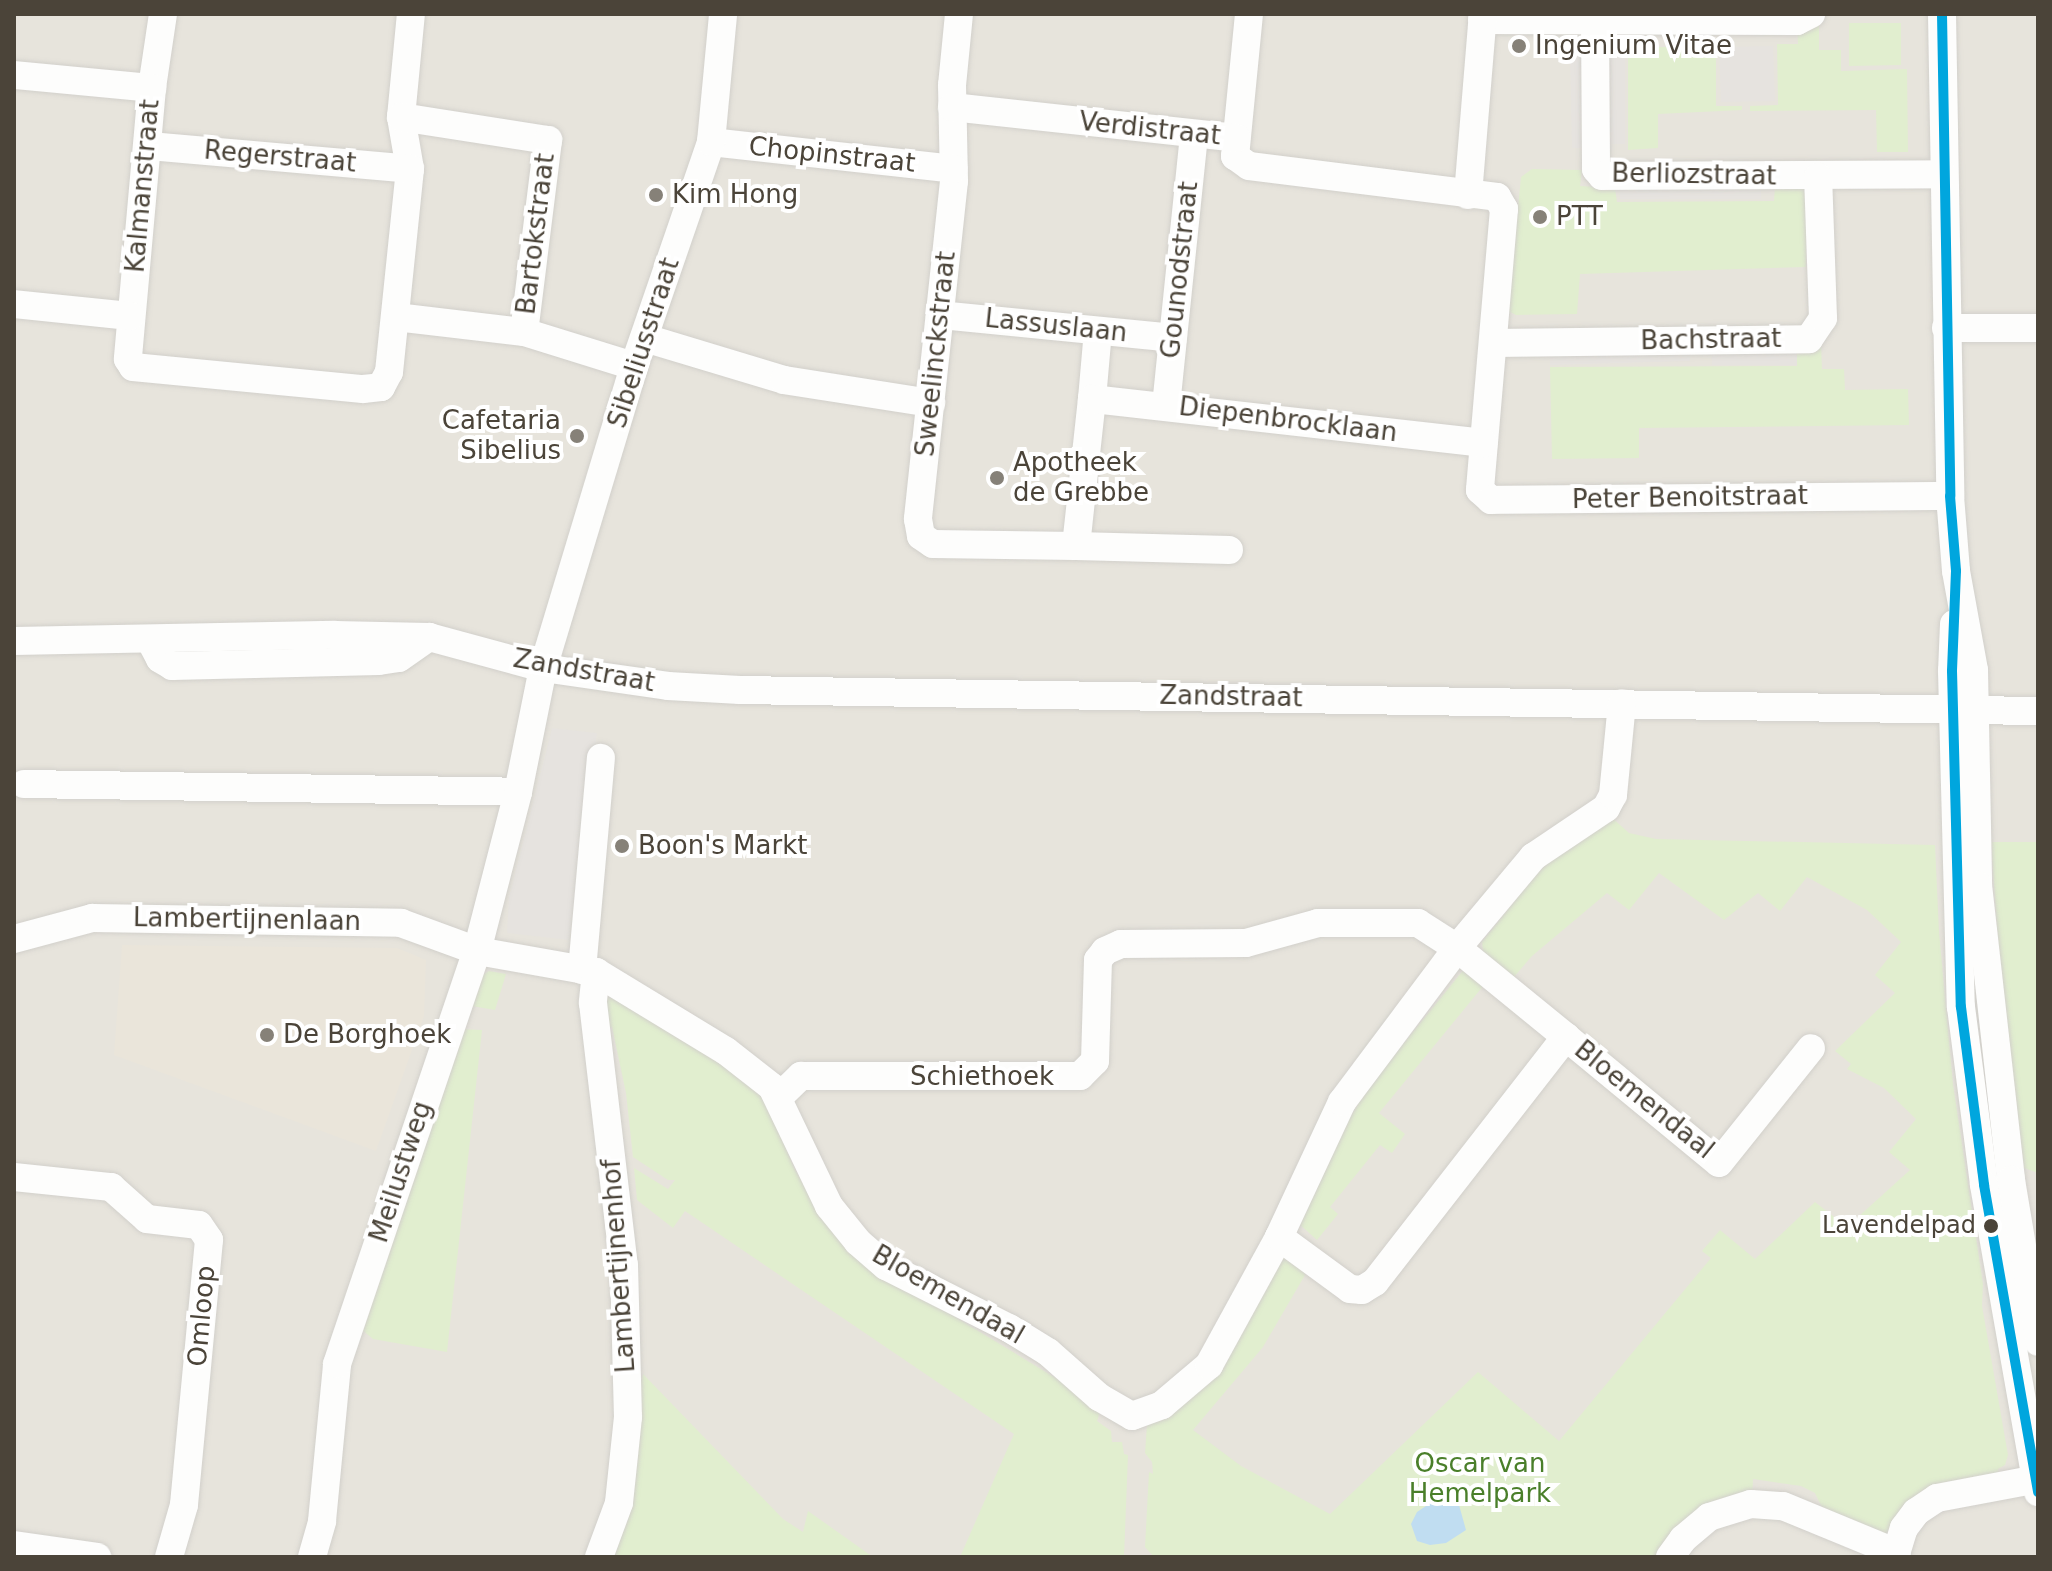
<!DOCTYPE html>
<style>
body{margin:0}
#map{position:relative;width:2052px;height:1571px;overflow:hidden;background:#f4f2ee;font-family:"DejaVu Sans",sans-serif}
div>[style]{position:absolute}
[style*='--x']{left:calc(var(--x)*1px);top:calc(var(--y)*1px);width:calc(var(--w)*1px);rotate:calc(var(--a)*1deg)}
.residential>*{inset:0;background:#e7e4dc}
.education>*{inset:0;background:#eae5da}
.green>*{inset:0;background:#e1eecf}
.parking>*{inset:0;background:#e6e3df}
.water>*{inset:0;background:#c0ddf1}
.roads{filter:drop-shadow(0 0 2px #d2d0cb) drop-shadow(0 0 2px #d2d0cb)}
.minor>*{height:28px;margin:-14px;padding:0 14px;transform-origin:14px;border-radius:14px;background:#fdfdfc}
.bus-1>*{height:10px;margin:-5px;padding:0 5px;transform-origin:5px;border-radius:5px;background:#00a6de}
.dots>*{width:22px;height:22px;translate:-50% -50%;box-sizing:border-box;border:4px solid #fff;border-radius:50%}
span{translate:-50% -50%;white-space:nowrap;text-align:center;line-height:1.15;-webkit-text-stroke:8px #fff;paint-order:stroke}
.bus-label{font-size:24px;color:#4b4439}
.right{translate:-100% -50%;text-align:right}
.poi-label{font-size:26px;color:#4b4439}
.left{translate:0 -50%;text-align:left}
.street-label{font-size:26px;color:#4b4439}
.park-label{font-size:26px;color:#4a7f2a}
.frame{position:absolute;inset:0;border:16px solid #4b4439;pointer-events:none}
</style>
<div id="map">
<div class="residential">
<div style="clip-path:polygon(14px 14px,2038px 14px,2038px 1557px,14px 1557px)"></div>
</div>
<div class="education">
<div style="clip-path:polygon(122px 945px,397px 948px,426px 960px,424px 1016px,376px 1151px,114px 1055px)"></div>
</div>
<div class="green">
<div style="clip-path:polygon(1849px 23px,1901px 23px,1901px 65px,1849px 66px)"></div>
<div style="clip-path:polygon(1797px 25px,1819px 25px,1819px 50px,1841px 50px,1841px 71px,1907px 69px,1908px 152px,1877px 152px,1876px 110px,1750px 111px,1750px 106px,1778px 105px,1777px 44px,1798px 44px)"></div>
<div style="clip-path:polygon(1628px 47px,1716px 47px,1716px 106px,1742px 106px,1742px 110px,1658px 114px,1658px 148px,1628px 150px)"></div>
<div style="clip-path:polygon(1532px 169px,1582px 170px,1580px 186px,1615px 188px,1617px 202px,1774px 201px,1775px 186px,1807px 186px,1806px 267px,1580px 274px,1577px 314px,1516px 315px,1508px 311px,1521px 177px)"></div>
<div style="clip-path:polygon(1797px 345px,1821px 345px,1822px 369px,1844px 369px,1845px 390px,1908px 389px,1909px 425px,1639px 428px,1639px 458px,1552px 459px,1550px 367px,1797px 366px)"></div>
<div style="clip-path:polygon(1610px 816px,1629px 833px,1656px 839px,1935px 845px,1939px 932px,1953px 1084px,1983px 1284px,1982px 1306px,2008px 1455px,2005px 1465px,1998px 1469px,1999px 1475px,1887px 1542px,1826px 1516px,1815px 1493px,1801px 1486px,1753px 1479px,1752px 1498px,1665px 1557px,1154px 1557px,1145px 1547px,1149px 1472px,1153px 1474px,1152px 1462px,1145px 1453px,1147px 1425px,1287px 1243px,1312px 1263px,1263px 1347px,1193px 1430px,1241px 1466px,1330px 1514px,1478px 1372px,1559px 1441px,1711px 1258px,1702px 1251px,1720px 1230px,1755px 1259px,1815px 1202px,1847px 1227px,1910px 1170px,1889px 1152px,1916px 1119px,1884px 1088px,1847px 1069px,1851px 1064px,1835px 1051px,1895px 993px,1875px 975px,1901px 942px,1867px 910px,1807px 877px,1780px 911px,1758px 893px,1724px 920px,1659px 873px,1629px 910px,1607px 893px,1532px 956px,1514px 977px,1483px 952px,1482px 942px,1533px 878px,1554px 857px)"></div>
<div style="clip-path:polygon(1991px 842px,2038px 842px,2038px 1173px,2024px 1168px,2000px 971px)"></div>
<div style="clip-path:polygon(1465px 968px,1484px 985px,1379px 1113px,1405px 1134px,1392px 1153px,1380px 1145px,1330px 1207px,1338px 1214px,1317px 1240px,1297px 1222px,1328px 1155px,1369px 1086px)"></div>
<div style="clip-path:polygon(489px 971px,506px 974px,495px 1010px,466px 1005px,475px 980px)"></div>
<div style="clip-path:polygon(610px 992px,770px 1093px,771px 1113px,794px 1168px,827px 1225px,861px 1260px,1102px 1406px,1097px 1421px,1111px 1431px,1112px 1442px,1122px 1442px,1124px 1454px,1128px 1455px,1124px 1557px,960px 1557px,1014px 1434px,685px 1211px,673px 1228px,637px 1200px,634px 1168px,668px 1189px,675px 1180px,668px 1180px,633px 1157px,626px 1093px,612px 1027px,604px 1027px,605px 994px)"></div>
<div style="clip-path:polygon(459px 1029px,482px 1030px,447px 1352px,373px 1339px,361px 1329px)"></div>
<div style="clip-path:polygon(643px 1374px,783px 1519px,803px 1532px,808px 1511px,873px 1557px,604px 1557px)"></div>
</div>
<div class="parking">
<div style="clip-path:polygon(1773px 46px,1775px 101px,1721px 102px,1719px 47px)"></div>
<div style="clip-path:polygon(1570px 49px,1587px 49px,1589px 148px,1572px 148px)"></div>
<div style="clip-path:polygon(1605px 50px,1625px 50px,1625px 144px,1605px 144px)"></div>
<div style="clip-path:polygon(1761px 181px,1761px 199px,1620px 199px,1619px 186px)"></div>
<div style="clip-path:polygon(1689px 345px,1690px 361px,1550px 365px,1550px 349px)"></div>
<div style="clip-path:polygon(1796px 345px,1797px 365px,1712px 365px,1711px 346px)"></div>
<div style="clip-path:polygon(552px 728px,597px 733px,569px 940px,507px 933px,509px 898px)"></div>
</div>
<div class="water">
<div style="clip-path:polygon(1444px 1494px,1459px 1505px,1466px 1530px,1446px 1543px,1430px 1545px,1417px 1541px,1411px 1524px,1417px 1512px)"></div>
</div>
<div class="roads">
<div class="minor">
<div style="--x:163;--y:14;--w:75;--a:98.5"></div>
<div style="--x:152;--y:88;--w:272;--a:95.1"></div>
<div style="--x:128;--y:359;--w:9;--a:58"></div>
<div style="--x:133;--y:367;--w:231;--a:5.5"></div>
<div style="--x:363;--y:389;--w:18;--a:-6"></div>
<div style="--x:381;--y:387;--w:17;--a:-62"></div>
<div style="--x:389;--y:372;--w:204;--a:-84.1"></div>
<div style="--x:410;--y:169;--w:53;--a:-99.8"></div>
<div style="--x:401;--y:117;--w:103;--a:-84.5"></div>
<div style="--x:959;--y:14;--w:71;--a:95.6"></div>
<div style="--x:952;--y:85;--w:96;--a:88.8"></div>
<div style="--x:954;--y:181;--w:340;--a:96.1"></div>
<div style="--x:918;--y:519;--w:17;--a:80"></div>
<div style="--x:921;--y:536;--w:14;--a:34"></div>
<div style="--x:933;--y:544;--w:143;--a:0.8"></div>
<div style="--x:1249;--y:14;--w:143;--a:95.6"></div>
<div style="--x:1235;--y:156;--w:17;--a:36"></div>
<div style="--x:1249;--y:166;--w:250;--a:7.1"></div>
<div style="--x:1497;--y:197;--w:14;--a:60"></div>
<div style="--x:1504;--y:209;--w:282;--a:94.9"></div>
<div style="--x:1480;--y:490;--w:15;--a:42"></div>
<div style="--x:1491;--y:500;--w:459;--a:-0.5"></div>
<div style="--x:1942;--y:14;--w:482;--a:89"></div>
<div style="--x:1950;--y:496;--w:75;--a:85.4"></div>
<div style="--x:1956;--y:571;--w:101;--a:79.7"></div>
<div style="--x:1974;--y:670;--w:215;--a:88.9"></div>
<div style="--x:1978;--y:885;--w:297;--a:83.6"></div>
<div style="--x:2011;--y:1180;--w:164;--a:80.5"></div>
<div style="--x:1482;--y:20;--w:315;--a:0.2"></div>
<div style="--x:1797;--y:21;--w:16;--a:-27"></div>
<div style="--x:1595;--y:20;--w:149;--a:89.6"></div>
<div style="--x:1596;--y:169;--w:9;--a:49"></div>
<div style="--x:1602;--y:176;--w:341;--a:-0.3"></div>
<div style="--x:14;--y:75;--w:139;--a:5.4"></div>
<div style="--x:952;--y:107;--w:286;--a:6.2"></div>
<div style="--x:401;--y:117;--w:149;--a:8.9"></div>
<div style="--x:548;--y:140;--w:193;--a:97.1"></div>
<div style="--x:711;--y:142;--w:244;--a:6.3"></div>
<div style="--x:149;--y:146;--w:262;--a:5"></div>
<div style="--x:1468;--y:195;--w:182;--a:-85.3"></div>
<div style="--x:14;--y:304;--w:117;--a:5.9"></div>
<div style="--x:940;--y:315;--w:234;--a:5.6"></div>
<div style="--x:396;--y:317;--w:129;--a:6.7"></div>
<div style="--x:524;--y:332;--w:115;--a:17.2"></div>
<div style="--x:1946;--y:328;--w:92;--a:0"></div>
<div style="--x:645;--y:338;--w:145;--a:16.8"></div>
<div style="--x:784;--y:380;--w:149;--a:8.9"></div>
<div style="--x:1494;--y:343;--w:315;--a:-0.7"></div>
<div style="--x:1809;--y:339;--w:25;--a:-56"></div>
<div style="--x:1823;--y:318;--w:141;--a:-92"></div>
<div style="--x:1092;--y:399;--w:68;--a:-85"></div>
<div style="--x:1166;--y:406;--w:273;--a:-84.1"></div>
<div style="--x:1229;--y:550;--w:153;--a:-178.5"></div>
<div style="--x:1076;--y:546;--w:148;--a:-83.8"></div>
<div style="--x:1092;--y:399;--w:394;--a:6.4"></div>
<div style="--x:1954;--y:624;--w:47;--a:92.4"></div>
<div style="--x:1952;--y:671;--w:336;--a:88.5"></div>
<div style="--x:1961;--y:1007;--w:179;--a:82.6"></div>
<div style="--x:1984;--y:1185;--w:312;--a:80"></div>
<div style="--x:150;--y:640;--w:21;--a:62"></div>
<div style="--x:160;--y:659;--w:14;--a:30"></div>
<div style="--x:172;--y:666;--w:207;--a:-1.4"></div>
<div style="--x:379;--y:661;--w:20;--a:-9"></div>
<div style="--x:399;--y:658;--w:37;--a:-35"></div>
<div style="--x:14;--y:641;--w:321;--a:-1.1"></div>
<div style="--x:335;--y:635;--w:94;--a:1.2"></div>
<div style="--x:429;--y:637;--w:118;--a:15.2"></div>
<div style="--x:543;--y:668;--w:126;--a:8.2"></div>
<div style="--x:668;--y:686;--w:72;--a:3.2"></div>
<div style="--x:740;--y:690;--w:1298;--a:0.93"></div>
<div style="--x:24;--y:784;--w:494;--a:0.9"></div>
<div style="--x:14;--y:939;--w:81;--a:-15.1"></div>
<div style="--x:92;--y:918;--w:309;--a:0.9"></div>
<div style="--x:401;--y:923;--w:81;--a:20.2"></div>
<div style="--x:477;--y:951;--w:121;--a:10"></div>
<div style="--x:596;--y:972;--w:152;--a:31.3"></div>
<div style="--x:726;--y:1051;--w:58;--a:38"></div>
<div style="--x:772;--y:1087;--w:132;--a:64.4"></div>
<div style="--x:829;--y:1206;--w:46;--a:51.1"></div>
<div style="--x:858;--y:1242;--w:37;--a:41"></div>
<div style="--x:886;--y:1266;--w:138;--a:26.8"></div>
<div style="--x:1009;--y:1328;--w:46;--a:31.6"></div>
<div style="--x:1048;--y:1352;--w:68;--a:41.4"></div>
<div style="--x:1099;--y:1397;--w:38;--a:30"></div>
<div style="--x:1132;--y:1416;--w:32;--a:-20"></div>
<div style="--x:1162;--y:1405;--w:62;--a:-40.4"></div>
<div style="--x:1209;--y:1365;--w:146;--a:-61.3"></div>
<div style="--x:1279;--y:1237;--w:149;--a:-65"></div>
<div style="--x:1342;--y:1102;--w:192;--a:-53.2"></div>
<div style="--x:1457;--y:948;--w:119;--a:-50.1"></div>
<div style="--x:1533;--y:857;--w:88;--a:-33.9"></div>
<div style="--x:1606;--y:808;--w:15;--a:-62"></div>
<div style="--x:1613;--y:795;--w:92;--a:-84.4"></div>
<div style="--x:582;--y:970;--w:213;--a:-84.9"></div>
<div style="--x:596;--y:972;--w:31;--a:96"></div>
<div style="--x:593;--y:1003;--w:264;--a:83.3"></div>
<div style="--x:624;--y:1265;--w:152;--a:88.5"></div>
<div style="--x:628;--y:1417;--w:86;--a:96"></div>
<div style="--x:619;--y:1503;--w:58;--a:110.3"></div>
<div style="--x:778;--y:1098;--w:32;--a:-44"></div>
<div style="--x:801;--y:1076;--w:279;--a:0"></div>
<div style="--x:1080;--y:1076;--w:21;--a:-45"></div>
<div style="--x:1095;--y:1061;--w:101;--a:-88.3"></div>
<div style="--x:1098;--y:960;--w:11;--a:-52"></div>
<div style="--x:1105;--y:951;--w:17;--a:-24"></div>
<div style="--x:1121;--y:944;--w:125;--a:-0.5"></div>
<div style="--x:1246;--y:943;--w:75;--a:-15.5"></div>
<div style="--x:1318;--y:923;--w:100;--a:0"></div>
<div style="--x:1418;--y:923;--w:46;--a:32.7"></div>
<div style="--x:1457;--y:948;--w:141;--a:39.2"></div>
<div style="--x:14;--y:1177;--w:98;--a:5.9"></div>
<div style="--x:111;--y:1187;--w:48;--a:41.6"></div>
<div style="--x:147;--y:1219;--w:52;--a:6.6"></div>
<div style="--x:199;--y:1225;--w:18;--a:56"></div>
<div style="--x:209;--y:1240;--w:266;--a:95.4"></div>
<div style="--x:184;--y:1505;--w:54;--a:106.1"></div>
<div style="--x:1279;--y:1237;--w:88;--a:36.2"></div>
<div style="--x:1350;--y:1289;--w:12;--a:5"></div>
<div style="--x:1362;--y:1290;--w:15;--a:-32"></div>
<div style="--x:1375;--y:1282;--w:311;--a:-52.1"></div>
<div style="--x:1566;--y:1037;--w:198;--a:39.5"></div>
<div style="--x:1719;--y:1163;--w:147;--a:-51.3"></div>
<div style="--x:14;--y:1545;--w:84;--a:8.2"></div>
<div style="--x:312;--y:1557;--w:37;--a:-74"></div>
<div style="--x:322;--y:1521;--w:158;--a:-84.5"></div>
<div style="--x:337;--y:1364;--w:436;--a:-71.3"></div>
<div style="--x:477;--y:951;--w:164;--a:-75.5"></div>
<div style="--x:518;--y:792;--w:126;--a:-78.6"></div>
<div style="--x:543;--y:668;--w:315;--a:-73.2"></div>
<div style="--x:634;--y:366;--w:237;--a:-71"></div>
<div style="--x:711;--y:142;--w:129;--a:-84.6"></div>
<div style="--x:1670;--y:1557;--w:22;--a:-54"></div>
<div style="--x:1683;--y:1539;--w:34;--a:-40"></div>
<div style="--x:1709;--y:1517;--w:44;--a:-17.2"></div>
<div style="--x:1751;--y:1504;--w:32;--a:4"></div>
<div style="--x:1783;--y:1506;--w:123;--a:22.4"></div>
<div style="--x:1895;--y:1557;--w:30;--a:-73"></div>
<div style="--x:1904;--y:1528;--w:20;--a:-53"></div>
<div style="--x:1916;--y:1512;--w:25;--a:-34"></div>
<div style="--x:1937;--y:1498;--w:103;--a:-10.7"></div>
</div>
</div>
<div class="bus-1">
<div style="--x:1942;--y:14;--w:482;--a:89"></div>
<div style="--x:1950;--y:496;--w:75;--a:85.4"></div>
<div style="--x:1956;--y:571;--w:100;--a:92.3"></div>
<div style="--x:1952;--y:671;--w:336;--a:88.5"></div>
<div style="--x:1961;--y:1007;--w:179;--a:82.6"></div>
<div style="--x:1984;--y:1185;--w:312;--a:80"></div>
</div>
<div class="dots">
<div style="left:1519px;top:46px;background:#868178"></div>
<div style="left:656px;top:195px;background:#868178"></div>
<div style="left:1540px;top:217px;background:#868178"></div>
<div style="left:577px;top:436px;background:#868178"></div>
<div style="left:997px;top:478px;background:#868178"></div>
<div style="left:622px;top:846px;background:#868178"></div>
<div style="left:267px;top:1035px;background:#868178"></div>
<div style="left:1991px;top:1226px;background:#4b4439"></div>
</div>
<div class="bus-label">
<span class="right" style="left:1976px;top:1226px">Lavendelpad</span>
</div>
<div class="poi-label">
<span class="left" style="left:1535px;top:46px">Ingenium Vitae</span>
<span class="left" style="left:672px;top:195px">Kim Hong</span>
<span class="left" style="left:1556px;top:217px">PTT</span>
<span class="right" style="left:561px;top:436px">Cafetaria<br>Sibelius</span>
<span class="left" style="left:1013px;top:478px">Apotheek<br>de Grebbe</span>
<span class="left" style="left:638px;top:846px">Boon's Markt</span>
<span class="left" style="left:283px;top:1035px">De Borghoek</span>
</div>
<div class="street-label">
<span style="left:1150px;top:129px;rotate:6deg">Verdistraat</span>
<span style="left:832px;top:155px;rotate:6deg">Chopinstraat</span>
<span style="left:280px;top:157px;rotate:5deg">Regerstraat</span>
<span style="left:1694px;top:175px;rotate:1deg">Berliozstraat</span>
<span style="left:143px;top:186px;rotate:-85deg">Kalmanstraat</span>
<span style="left:536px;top:234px;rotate:-83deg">Bartokstraat</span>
<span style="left:1180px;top:270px;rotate:-84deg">Gounodstraat</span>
<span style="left:1056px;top:326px;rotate:6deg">Lassuslaan</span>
<span style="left:1711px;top:340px;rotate:-1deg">Bachstraat</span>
<span style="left:644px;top:343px;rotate:-72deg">Sibeliusstraat</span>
<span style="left:936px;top:354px;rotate:-84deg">Sweelinckstraat</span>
<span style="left:1288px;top:420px;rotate:7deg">Diepenbrocklaan</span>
<span style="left:1690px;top:498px;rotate:-1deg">Peter Benoitstraat</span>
<span style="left:584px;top:671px;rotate:10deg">Zandstraat</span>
<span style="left:1231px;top:697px;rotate:1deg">Zandstraat</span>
<span style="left:247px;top:920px;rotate:1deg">Lambertijnenlaan</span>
<span style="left:982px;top:1077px">Schiethoek</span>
<span style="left:1644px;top:1100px;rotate:39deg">Bloemendaal</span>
<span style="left:401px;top:1172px;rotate:-72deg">Meilustweg</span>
<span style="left:619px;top:1266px;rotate:-94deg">Lambertijnenhof</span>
<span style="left:948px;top:1295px;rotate:30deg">Bloemendaal</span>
<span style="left:202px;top:1316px;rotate:-85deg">Omloop</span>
</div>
<div class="park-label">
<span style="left:1480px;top:1479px">Oscar van<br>Hemelpark</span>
</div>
<div class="frame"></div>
</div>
